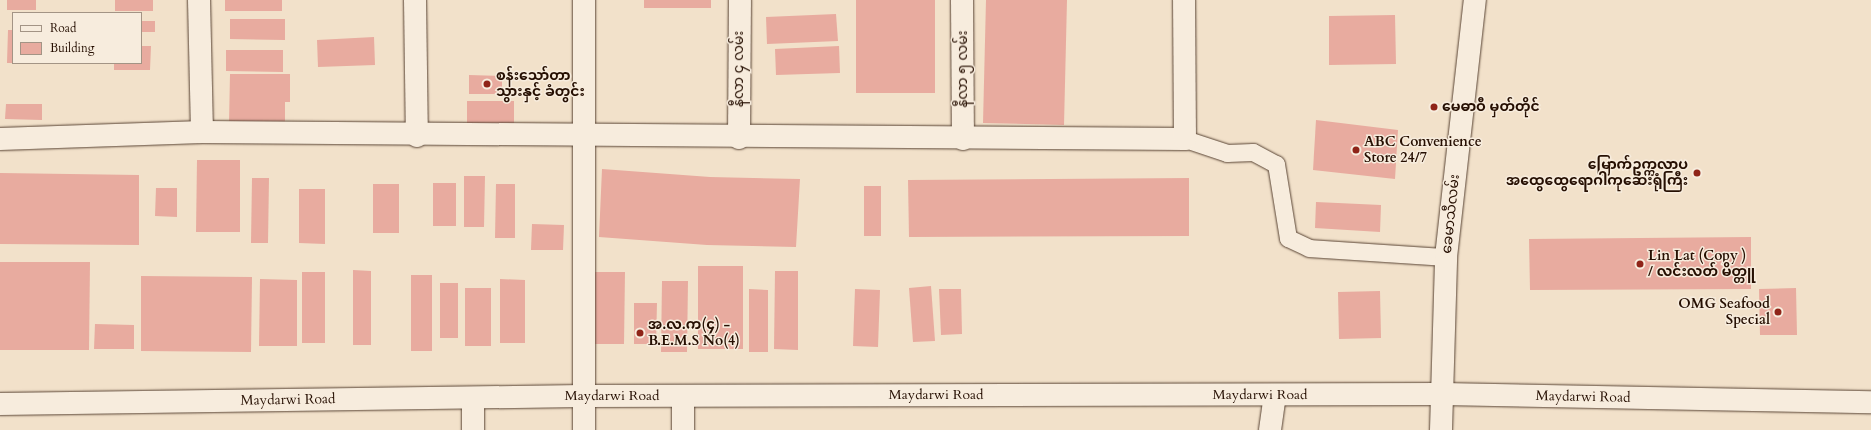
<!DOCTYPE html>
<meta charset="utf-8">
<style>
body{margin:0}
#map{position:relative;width:1871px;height:430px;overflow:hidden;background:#f2e1ca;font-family:Cardo,"Noto Sans Myanmar",serif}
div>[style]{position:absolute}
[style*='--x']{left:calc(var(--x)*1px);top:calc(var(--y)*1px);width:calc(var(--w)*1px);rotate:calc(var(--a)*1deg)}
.building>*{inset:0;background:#e8ab9f}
.roads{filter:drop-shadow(0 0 1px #594434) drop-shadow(0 0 1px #594434)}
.lane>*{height:17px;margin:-8.5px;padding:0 8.5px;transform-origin:8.5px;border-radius:8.5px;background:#f7ecdd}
.street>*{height:22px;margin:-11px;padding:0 11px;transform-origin:11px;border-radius:11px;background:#f7ecdd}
.secondary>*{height:22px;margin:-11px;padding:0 11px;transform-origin:11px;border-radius:11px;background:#f7ecdd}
.dots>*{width:11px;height:11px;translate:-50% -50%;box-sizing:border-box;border:2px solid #f7ecdd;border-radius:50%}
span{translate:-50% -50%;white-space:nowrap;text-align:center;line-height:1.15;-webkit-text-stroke:3px #f7ecdd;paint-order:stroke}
.street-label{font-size:14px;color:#260f02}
.poi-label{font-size:14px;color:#260f02;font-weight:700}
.left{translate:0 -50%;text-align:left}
.right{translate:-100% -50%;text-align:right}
.legend{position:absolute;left:12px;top:12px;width:130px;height:52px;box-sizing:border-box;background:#f7ecdd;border:1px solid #a39485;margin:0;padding:5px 7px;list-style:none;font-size:12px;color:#260f02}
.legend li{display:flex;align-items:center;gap:8px;height:20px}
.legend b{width:20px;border:1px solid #a39485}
</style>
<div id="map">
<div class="building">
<div style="clip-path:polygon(7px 0,36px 0,36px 10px,7px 10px)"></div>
<div style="clip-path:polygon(115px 0,153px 0,153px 11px,115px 11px)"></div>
<div style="clip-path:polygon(225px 0,282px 0,282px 11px,225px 11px)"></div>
<div style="clip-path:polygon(644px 0,711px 0,711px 8px,644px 8px)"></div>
<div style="clip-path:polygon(856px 0,935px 0,935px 93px,856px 93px)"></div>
<div style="clip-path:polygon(986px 0,1067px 0,1064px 125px,983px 123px)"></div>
<div style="clip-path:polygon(836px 14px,838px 41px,767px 44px,766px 17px)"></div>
<div style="clip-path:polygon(1395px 15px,1396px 64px,1329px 65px,1329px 16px)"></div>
<div style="clip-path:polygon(230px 19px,285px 19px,285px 40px,230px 39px)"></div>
<div style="clip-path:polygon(141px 21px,155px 21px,155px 32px,141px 32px)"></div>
<div style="clip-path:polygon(8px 30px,13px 30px,13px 63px,7px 63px)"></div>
<div style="clip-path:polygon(374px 37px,375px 65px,318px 67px,317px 40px)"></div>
<div style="clip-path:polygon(141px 46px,151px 46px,150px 70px,114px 70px,114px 63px,141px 63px)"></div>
<div style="clip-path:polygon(839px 46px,840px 73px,776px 75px,775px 49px)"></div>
<div style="clip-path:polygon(226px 50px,283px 50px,283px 72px,226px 71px)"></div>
<div style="clip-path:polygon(230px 74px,290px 74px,290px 102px,285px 102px,285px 124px,229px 124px)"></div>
<div style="clip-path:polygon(469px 75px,502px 76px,502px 94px,469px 94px)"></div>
<div style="clip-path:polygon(467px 101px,514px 101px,514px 126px,467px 126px)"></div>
<div style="clip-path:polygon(6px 104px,42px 104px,42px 120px,5px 119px)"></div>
<div style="clip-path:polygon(1316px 120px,1398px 130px,1395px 179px,1313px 170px)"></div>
<div style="clip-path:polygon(197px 160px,240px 160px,240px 232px,196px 232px)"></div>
<div style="clip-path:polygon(602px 169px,710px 177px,800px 179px,796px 247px,707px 245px,599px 237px)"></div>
<div style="clip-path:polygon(0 173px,139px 175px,139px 245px,0 244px)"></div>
<div style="clip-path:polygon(464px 176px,485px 176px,484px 227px,464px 227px)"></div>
<div style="clip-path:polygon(252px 178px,269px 178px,268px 243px,251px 243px)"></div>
<div style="clip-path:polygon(1189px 178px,1189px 236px,909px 237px,908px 180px)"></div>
<div style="clip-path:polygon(433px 183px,456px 183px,456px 226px,433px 226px)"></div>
<div style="clip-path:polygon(373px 184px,399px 184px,399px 233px,373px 233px)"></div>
<div style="clip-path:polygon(496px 184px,515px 184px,515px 238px,495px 238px)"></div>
<div style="clip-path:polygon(864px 186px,881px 186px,881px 236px,864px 236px)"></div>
<div style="clip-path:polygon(156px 188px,177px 188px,177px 217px,155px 216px)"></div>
<div style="clip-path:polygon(299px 189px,325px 189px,325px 244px,299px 243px)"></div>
<div style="clip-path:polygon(1316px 202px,1381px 205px,1380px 232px,1315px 228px)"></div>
<div style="clip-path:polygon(532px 224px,564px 225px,563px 250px,531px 250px)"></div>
<div style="clip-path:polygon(1751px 237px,1751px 289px,1530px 290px,1529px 239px)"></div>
<div style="clip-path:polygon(0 262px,90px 262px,89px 350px,0 350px)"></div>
<div style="clip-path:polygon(698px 266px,743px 266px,743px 349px,698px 349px)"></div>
<div style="clip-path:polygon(353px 270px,371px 271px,371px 345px,353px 345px)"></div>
<div style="clip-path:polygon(775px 271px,798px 271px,798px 350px,774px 349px)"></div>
<div style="clip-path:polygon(302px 272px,325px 272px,325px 343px,302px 343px)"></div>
<div style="clip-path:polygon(592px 272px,625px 272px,624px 344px,591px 344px)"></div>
<div style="clip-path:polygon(411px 275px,432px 275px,432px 351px,411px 351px)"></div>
<div style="clip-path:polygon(141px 276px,252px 277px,251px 352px,141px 351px)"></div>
<div style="clip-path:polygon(260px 279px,297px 280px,297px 346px,259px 346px)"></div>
<div style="clip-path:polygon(500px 279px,525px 280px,525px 343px,500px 343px)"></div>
<div style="clip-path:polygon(662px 281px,688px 281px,687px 352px,661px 352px)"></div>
<div style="clip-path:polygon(440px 283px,458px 283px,458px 338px,440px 338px)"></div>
<div style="clip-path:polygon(931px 286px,935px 341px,913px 342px,909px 288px)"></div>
<div style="clip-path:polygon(465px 288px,491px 288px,491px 346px,465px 346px)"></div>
<div style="clip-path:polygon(1796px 288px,1797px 335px,1760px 335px,1759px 289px)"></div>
<div style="clip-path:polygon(749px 289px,768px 290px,768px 352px,749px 352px)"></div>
<div style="clip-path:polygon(855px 289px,880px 290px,878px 347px,853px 346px)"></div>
<div style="clip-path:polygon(939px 289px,961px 289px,962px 334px,941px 335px)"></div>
<div style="clip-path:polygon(1380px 291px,1381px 338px,1339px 339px,1338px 292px)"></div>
<div style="clip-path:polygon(634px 303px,657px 303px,656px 344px,634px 344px)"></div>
<div style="clip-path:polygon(95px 324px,134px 325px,134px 349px,94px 349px)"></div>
</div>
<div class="roads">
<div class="lane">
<div style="--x:1185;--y:139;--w:44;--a:18.4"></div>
<div style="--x:1227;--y:153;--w:26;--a:-2"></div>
<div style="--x:1253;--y:152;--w:26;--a:28"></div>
<div style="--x:1276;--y:164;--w:75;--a:80.8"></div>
<div style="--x:1288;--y:238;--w:23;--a:25"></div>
<div style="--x:1309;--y:248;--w:137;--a:3.8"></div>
</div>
<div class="street">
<div style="--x:199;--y:0;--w:132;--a:88.7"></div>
<div style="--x:415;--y:0;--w:136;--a:89.2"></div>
<div style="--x:962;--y:0;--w:139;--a:89.6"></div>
<div style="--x:739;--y:138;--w:138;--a:-89.6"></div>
<div style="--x:0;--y:139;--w:202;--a:-2"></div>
<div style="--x:202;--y:132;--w:983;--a:0.41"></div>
<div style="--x:1185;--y:139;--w:139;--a:-90.4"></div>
<div style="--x:683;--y:396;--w:34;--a:90"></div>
<div style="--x:0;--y:404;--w:582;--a:-0.79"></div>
<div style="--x:582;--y:396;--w:861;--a:-0.13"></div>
<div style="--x:473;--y:430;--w:32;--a:-90"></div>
<div style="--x:584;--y:430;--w:430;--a:-90"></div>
<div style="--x:1270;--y:430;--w:35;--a:-82"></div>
</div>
<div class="secondary">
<div style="--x:1443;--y:394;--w:428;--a:1.1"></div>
<div style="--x:1441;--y:430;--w:173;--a:-88.3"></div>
<div style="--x:1446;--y:257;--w:259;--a:-83.6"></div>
</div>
</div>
<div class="dots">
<div style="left:487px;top:84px;background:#8f2418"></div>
<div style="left:1434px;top:107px;background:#8f2418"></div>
<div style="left:1356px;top:150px;background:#8f2418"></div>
<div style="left:1697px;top:173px;background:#8f2418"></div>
<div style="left:1640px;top:264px;background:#8f2418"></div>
<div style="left:1778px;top:312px;background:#8f2418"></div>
<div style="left:640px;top:333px;background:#8f2418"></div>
</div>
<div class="street-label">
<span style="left:739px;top:69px;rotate:-90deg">နီလာ ၄ လမ်း</span>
<span style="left:963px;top:69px;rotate:-90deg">နီလာ ၅ လမ်း</span>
<span style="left:1451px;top:214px;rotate:-84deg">ခေမာသီလမ်း</span>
<span style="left:936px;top:395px">Maydarwi Road</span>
<span style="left:1260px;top:395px">Maydarwi Road</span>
<span style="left:612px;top:396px">Maydarwi Road</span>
<span style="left:1583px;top:397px;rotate:1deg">Maydarwi Road</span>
<span style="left:288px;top:400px;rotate:-1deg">Maydarwi Road</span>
</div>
<div class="poi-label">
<span class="left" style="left:496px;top:84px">စန်းသော်တာ<br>သွားနှင့် ခံတွင်း</span>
<span class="left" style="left:1442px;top:107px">မေဓာဝီ မှတ်တိုင်</span>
<span class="left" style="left:1364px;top:150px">ABC Convenience<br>Store 24/7</span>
<span class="right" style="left:1688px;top:173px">မြောက်ဥက္ကလာပ<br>အထွေထွေရောဂါကုဆေးရုံကြီး</span>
<span class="left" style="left:1648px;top:264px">Lin Lat (Copy )<br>/ လင်းလတ် မိတ္တူ</span>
<span class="right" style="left:1770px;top:312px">OMG Seafood<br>Special</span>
<span class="left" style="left:648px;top:333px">အ.လ.က(၄) -<br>B.E.M.S No(4)</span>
</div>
<ul class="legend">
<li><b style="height:5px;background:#f7ecdd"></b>Road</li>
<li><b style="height:11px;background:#e8ab9f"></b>Building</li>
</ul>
</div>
